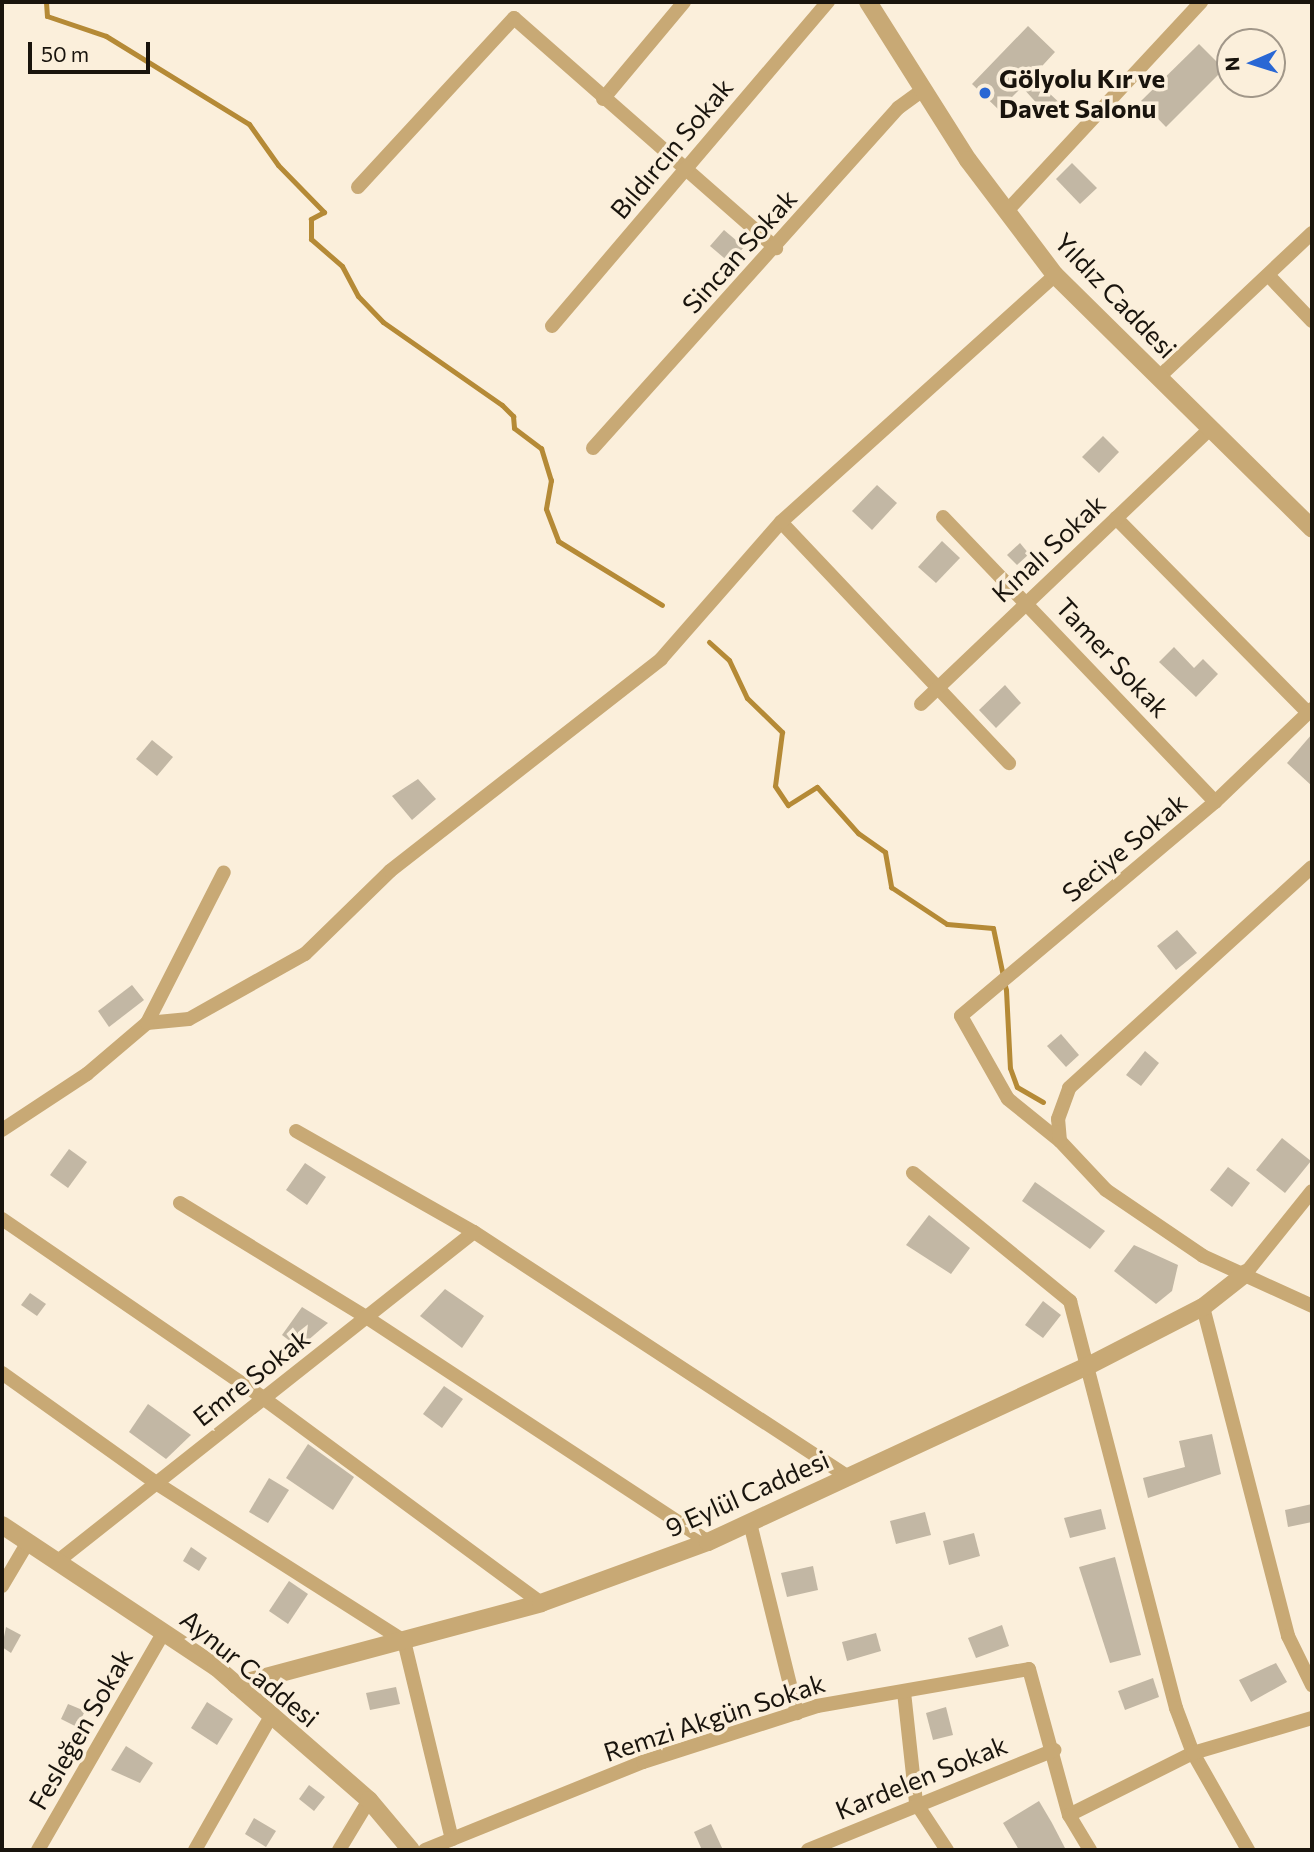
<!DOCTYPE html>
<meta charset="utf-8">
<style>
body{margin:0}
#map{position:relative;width:1314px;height:1852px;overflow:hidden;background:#fbefdb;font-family:Commissioner,sans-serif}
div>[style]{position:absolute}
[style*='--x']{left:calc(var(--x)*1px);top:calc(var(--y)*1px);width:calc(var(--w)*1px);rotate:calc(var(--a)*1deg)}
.stream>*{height:5px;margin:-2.5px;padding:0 2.5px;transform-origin:2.5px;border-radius:2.5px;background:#b58a36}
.building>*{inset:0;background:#c2b7a4}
.minor>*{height:14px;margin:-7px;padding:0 7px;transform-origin:7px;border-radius:7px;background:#c8a975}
.tertiary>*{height:18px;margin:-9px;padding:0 9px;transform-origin:9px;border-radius:9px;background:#c8a975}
.dots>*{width:19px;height:19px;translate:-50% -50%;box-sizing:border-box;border:4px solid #fbefdb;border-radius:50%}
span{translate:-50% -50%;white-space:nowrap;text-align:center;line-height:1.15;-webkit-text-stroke:7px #fbefdb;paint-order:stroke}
.poi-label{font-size:26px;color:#19140d;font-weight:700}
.left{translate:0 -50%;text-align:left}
.street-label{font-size:26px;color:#19140d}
.frame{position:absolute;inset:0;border:4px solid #19140d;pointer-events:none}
.north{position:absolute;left:1216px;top:28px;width:70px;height:70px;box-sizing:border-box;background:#fbefdb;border:2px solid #a19789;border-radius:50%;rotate:267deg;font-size:19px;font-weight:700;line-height:28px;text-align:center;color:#19140d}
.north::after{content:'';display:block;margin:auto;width:24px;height:32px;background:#2967d4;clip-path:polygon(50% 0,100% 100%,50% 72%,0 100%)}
.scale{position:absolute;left:28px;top:42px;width:122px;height:32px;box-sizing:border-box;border:4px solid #19140d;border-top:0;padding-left:9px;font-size:21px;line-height:24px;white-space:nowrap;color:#19140d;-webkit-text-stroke:5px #fbefdb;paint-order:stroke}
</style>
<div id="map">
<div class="stream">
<div style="--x:46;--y:2;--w:14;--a:86"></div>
<div style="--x:47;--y:16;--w:62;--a:18.7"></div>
<div style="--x:106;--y:36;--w:168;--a:31.6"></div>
<div style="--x:249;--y:124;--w:50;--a:54.7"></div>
<div style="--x:278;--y:165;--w:66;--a:45.6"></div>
<div style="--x:324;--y:212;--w:15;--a:152"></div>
<div style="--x:311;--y:219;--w:20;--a:90"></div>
<div style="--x:311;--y:239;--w:41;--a:41.1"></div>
<div style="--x:342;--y:266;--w:34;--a:62"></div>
<div style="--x:358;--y:296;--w:36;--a:46"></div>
<div style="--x:383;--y:322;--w:145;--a:34.9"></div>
<div style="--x:502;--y:405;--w:16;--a:45"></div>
<div style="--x:513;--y:416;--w:12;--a:85"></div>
<div style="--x:514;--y:428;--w:34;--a:37"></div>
<div style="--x:541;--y:448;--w:34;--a:73"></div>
<div style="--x:551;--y:480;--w:29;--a:100"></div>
<div style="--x:546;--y:509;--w:34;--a:69"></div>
<div style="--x:558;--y:541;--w:122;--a:31.6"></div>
<div style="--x:709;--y:642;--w:27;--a:42"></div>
<div style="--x:729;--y:660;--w:42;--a:64.7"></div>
<div style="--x:747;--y:698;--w:49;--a:44.2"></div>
<div style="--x:782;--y:732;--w:54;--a:97.4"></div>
<div style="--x:775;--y:786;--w:23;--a:56"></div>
<div style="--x:788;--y:805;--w:34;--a:-32"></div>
<div style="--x:817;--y:787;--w:62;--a:48.3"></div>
<div style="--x:858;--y:833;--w:33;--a:35"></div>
<div style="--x:885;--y:852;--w:36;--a:80"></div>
<div style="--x:891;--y:887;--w:67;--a:33.5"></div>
<div style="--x:947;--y:924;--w:46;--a:5"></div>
<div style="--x:993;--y:928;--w:63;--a:78.2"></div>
<div style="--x:1006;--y:990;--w:78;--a:87.1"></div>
<div style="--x:1010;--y:1068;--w:20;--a:70"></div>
<div style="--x:1017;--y:1087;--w:30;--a:30"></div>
</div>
<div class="building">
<div style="clip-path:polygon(1028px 26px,1055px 52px,1032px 77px,1064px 107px,1052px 120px,1022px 87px,999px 110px,972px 84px)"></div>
<div style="clip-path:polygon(1199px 44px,1224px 69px,1166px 127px,1141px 101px)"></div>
<div style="clip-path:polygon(1072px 163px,1097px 188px,1080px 204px,1056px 179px)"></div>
<div style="clip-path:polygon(724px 230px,744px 247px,730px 263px,710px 246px)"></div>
<div style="clip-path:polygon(1103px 436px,1119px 452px,1099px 473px,1082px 457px)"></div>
<div style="clip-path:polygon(877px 485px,897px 503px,872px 530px,852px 511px)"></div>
<div style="clip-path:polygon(942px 541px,960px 558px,936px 583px,918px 567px)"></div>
<div style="clip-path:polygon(1020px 543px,1029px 554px,1017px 565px,1007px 555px)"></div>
<div style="clip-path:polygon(1174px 647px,1194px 668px,1203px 659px,1218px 674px,1196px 697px,1159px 662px)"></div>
<div style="clip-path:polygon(1005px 685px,1021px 703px,996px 728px,979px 710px)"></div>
<div style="clip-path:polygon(1312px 734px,1312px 786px,1287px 763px)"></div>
<div style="clip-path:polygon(152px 740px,173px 757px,157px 776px,136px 759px)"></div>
<div style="clip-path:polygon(418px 779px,436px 799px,412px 820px,392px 796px)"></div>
<div style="clip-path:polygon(1177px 930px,1197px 953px,1176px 970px,1157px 946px)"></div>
<div style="clip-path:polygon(132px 985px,144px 1000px,109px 1027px,98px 1011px)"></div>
<div style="clip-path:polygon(1061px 1034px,1079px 1055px,1066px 1067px,1047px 1046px)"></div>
<div style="clip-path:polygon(1145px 1051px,1159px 1063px,1141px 1086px,1126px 1075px)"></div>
<div style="clip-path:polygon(1282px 1138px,1311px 1161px,1285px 1193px,1256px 1170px)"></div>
<div style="clip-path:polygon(69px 1149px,87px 1162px,68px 1188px,50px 1175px)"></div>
<div style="clip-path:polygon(305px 1163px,326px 1177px,307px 1205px,286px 1190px)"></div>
<div style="clip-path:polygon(1228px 1167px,1250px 1183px,1232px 1207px,1210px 1190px)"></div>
<div style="clip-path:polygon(1035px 1182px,1105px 1231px,1090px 1249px,1022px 1201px)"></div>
<div style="clip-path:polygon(929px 1215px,970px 1248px,951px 1274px,906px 1245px)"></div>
<div style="clip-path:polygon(1134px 1245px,1178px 1265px,1172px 1291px,1156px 1304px,1114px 1271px)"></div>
<div style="clip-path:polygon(445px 1289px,484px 1316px,462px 1348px,420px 1316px)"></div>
<div style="clip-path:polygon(30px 1293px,46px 1304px,37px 1316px,21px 1305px)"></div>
<div style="clip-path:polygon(1043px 1301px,1061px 1315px,1043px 1338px,1025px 1325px)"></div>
<div style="clip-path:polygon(302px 1307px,328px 1323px,299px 1348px,282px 1335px)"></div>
<div style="clip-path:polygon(444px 1386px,463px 1399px,442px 1428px,423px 1414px)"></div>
<div style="clip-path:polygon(148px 1404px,191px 1435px,166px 1459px,129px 1432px)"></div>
<div style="clip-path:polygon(1212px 1434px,1221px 1474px,1148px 1498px,1143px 1478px,1185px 1467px,1179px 1441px)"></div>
<div style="clip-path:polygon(308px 1444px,354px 1477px,333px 1510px,286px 1478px)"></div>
<div style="clip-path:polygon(269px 1478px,289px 1490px,268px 1523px,249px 1512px)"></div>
<div style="clip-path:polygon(1312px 1504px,1312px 1522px,1288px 1527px,1285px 1510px)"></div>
<div style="clip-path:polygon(1101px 1509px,1106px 1529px,1070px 1538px,1064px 1518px)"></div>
<div style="clip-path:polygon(925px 1512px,931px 1535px,896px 1544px,890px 1521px)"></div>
<div style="clip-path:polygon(974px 1533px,980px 1556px,949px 1565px,943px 1541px)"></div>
<div style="clip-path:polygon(191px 1547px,207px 1558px,199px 1571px,183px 1561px)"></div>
<div style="clip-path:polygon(1115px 1557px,1141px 1655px,1110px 1663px,1079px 1567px)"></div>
<div style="clip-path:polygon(813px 1566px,818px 1590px,787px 1597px,781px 1573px)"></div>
<div style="clip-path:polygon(289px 1581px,308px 1594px,288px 1624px,269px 1611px)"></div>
<div style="clip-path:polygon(1002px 1625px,1009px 1646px,976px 1658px,968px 1638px)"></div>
<div style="clip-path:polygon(6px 1627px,21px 1635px,11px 1653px,2px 1647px)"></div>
<div style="clip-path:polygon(876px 1633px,881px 1651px,847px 1661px,842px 1642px)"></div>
<div style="clip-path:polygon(1276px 1663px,1287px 1682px,1251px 1702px,1239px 1680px)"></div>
<div style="clip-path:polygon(1153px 1678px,1159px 1697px,1125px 1710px,1118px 1691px)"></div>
<div style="clip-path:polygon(396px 1687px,400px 1704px,370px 1710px,366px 1693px)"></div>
<div style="clip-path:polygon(207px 1702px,233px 1719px,217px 1745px,191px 1728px)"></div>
<div style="clip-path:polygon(68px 1704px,85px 1711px,77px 1727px,61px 1719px)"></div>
<div style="clip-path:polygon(946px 1707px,953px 1735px,933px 1740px,926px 1713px)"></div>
<div style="clip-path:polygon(126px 1746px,153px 1763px,140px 1783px,111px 1770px)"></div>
<div style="clip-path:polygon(309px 1785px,325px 1797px,314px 1811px,299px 1799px)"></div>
<div style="clip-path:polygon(1039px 1801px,1052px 1823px,1066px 1850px,1019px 1850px,1003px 1823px)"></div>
<div style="clip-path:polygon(254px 1818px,276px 1831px,266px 1847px,245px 1834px)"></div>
<div style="clip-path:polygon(711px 1824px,723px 1850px,702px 1850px,694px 1832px)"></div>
</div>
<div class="minor">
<div style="--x:603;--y:99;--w:126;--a:-50.1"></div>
<div style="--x:358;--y:187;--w:230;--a:-47.3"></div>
<div style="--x:514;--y:18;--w:349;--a:41.3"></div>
<div style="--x:1006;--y:212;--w:287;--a:-47.1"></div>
<div style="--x:1270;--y:277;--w:61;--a:46.3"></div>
<div style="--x:552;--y:326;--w:426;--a:-49.6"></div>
<div style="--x:1159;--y:377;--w:210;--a:-43.3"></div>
<div style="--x:593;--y:448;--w:457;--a:-48.1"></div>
<div style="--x:898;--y:108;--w:31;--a:-36"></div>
<div style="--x:943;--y:517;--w:394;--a:46.3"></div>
<div style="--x:1116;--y:518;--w:274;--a:45.4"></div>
<div style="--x:781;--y:522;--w:332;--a:46.6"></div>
<div style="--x:921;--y:704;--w:399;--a:-43.6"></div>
<div style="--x:1312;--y:709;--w:134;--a:136.2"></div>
<div style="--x:1215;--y:802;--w:332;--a:139.9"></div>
<div style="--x:961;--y:1016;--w:95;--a:60.5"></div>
<div style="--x:1008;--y:1099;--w:67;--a:38.9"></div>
<div style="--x:1060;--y:1141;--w:67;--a:46.8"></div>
<div style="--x:1106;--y:1190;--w:117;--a:34.2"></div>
<div style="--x:1203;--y:1256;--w:120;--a:24.6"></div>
<div style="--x:147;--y:1023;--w:42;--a:-5.4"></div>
<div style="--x:189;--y:1019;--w:133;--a:-29.3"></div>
<div style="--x:305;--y:954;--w:119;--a:-44.3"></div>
<div style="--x:390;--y:871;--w:344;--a:-38"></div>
<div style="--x:661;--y:659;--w:182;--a:-48.8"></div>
<div style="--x:781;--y:522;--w:369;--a:-42"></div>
<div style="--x:2;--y:1130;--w:102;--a:-33.4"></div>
<div style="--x:87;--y:1074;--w:79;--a:-40.4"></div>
<div style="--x:147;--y:1023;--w:169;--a:-63"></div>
<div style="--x:296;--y:1131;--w:205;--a:29.6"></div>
<div style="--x:474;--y:1232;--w:448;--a:33.2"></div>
<div style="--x:1060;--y:1141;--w:22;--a:-95"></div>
<div style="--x:1058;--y:1119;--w:33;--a:-70"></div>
<div style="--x:1069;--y:1088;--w:328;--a:-42.3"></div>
<div style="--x:913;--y:1173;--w:203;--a:39.2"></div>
<div style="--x:1070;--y:1301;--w:421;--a:75.4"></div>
<div style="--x:1176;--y:1708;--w:48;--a:69.3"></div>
<div style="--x:1193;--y:1753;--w:112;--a:60.4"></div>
<div style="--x:180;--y:1203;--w:218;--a:31.5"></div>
<div style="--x:366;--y:1317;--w:409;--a:33.3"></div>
<div style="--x:2;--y:1219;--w:316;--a:34.4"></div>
<div style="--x:263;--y:1398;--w:345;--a:36.4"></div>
<div style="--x:1246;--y:1273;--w:105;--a:-51.2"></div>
<div style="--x:1203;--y:1307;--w:340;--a:75.5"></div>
<div style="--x:1288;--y:1636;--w:55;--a:63.9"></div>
<div style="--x:2;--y:1373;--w:189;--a:35.5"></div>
<div style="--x:156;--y:1483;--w:294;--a:32.5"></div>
<div style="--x:404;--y:1641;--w:204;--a:76.4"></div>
<div style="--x:750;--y:1523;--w:196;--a:76.1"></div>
<div style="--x:58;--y:1561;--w:530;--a:-38.34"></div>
<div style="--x:2;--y:1586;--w:51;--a:-59.4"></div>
<div style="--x:904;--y:1692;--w:112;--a:83.8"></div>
<div style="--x:916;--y:1803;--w:56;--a:56.6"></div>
<div style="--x:1069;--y:1815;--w:139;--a:-26.6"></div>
<div style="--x:1193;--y:1753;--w:124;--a:-16.4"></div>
<div style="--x:38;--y:1850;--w:252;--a:-60"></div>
<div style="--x:195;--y:1850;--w:154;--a:-60.4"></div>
<div style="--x:339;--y:1850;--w:58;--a:-59"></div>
<div style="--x:425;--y:1850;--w:235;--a:-22"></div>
<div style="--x:643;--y:1762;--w:183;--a:-17.8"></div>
<div style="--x:817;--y:1706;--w:215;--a:-9.9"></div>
<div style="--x:1029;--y:1669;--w:151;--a:74.7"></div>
<div style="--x:1069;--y:1815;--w:41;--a:59"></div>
<div style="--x:808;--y:1850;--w:266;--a:-22.1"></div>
</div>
<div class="tertiary">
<div style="--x:868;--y:2;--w:187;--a:57.7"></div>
<div style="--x:968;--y:160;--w:144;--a:52.9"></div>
<div style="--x:1055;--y:275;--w:361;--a:44.6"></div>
<div style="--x:2;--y:1525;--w:257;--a:33.6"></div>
<div style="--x:216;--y:1667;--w:203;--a:41"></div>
<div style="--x:369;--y:1800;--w:65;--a:50"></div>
<div style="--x:236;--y:1685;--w:316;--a:-15"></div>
<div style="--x:541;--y:1603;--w:178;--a:-20.1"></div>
<div style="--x:708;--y:1542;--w:419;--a:-24.9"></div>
<div style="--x:1088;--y:1366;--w:129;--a:-27.2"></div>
<div style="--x:1203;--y:1307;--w:55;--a:-38.3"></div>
</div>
<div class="dots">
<div style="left:985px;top:93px;background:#2967d4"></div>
</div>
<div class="poi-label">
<span class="left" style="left:999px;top:93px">Gölyolu Kır ve<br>Davet Salonu</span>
</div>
<div class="street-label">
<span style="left:671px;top:148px;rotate:-50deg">Bıldırcın Sokak</span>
<span style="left:739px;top:251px;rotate:-48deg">Sincan Sokak</span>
<span style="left:1116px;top:295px;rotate:46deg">Yıldız Caddesi</span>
<span style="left:1048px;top:548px;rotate:-43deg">Kınalı Sokak</span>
<span style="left:1113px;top:657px;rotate:47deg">Tamer Sokak</span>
<span style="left:1124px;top:847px;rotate:-40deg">Seciye Sokak</span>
<span style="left:251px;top:1377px;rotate:-38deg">Emre Sokak</span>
<span style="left:747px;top:1493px;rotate:-24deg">9 Eylül Caddesi</span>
<span style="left:250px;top:1668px;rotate:39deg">Aynur Caddesi</span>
<span style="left:714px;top:1717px;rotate:-18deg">Remzi Akgün Sokak</span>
<span style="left:80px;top:1729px;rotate:-60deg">Fesleğen Sokak</span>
<span style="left:921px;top:1777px;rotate:-22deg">Kardelen Sokak</span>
</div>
<div class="frame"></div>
<div class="north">N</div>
<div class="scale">50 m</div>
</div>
